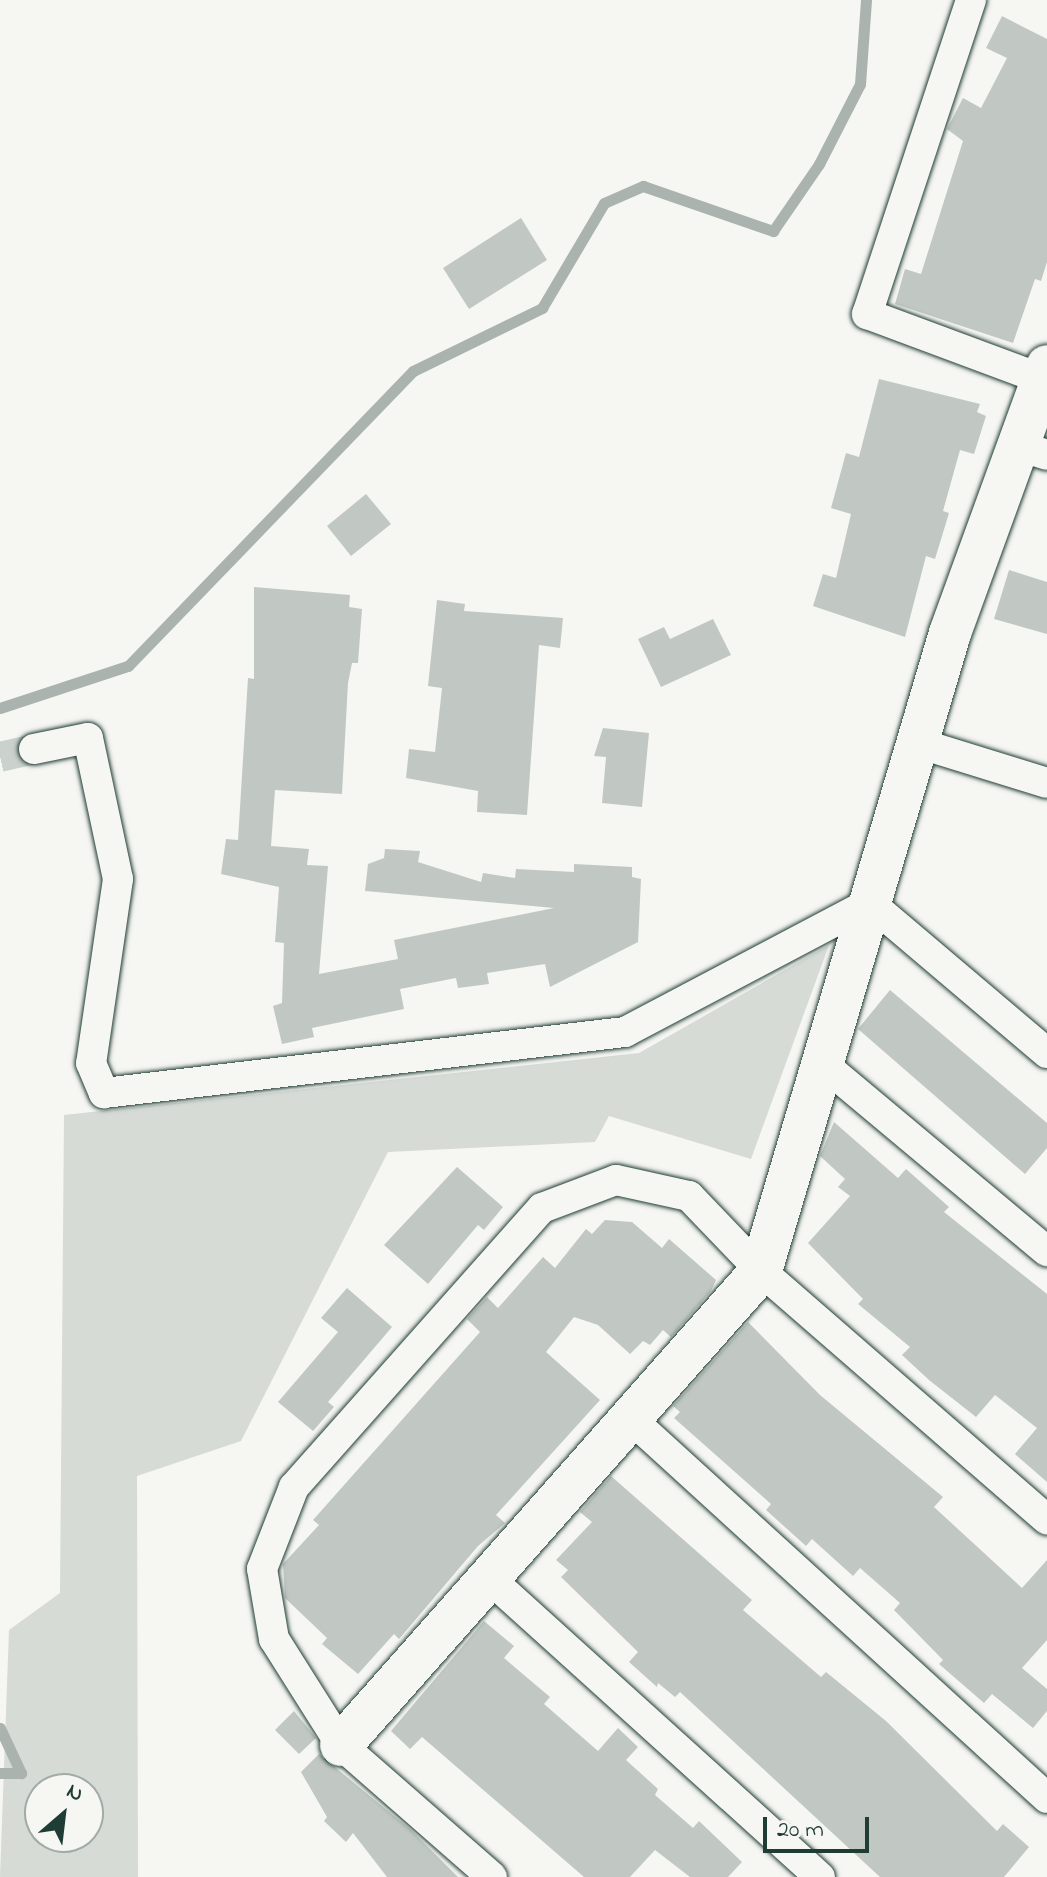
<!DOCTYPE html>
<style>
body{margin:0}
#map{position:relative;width:1047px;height:1877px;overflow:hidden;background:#f6f6f2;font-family:"Indie Flower",sans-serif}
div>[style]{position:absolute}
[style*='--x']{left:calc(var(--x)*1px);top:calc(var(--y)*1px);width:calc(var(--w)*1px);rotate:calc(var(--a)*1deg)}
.green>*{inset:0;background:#d6dbd6}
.stream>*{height:11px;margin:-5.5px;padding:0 5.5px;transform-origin:5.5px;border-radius:5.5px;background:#aab3ae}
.building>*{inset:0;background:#c1c8c3}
.street-tunnel>*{height:30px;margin-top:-15px;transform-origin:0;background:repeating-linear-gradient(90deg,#cbd1cc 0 30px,transparent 0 45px)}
.roads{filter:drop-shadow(0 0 2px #1f3d34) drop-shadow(0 0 2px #1f3d34)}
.street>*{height:30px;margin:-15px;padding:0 15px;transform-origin:15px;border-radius:15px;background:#f6f6f2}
.secondary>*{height:42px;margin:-21px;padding:0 21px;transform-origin:21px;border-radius:21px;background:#f6f6f2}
span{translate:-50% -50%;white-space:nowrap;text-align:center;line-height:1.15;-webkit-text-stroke:6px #f6f6f2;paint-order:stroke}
.north{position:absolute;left:24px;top:1773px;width:80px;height:80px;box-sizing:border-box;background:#f6f6f2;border:2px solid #a0aca6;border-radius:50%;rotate:28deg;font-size:22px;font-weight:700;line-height:32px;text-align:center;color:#1f3d34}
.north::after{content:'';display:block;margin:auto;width:28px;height:36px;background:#1f3d34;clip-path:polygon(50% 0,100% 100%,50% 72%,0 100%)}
.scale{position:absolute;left:763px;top:1817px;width:106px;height:36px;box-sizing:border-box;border:4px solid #1f3d34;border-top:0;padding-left:10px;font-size:24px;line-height:28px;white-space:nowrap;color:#1f3d34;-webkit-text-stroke:6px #f6f6f2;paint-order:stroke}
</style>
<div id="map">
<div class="green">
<div style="clip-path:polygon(evenodd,829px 945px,751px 1159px,609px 1116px,595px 1142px,388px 1152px,241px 1441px,137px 1476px,138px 1877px,0 1877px,9px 1630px,60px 1593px,64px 1115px,639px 1053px,829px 945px,40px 1789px,88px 1789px,88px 1837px,40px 1837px,40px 1789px)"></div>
</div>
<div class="stream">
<div style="--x:0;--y:708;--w:135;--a:-18.2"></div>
<div style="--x:128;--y:666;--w:410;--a:-46"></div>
<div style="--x:413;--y:371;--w:144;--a:-26"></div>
<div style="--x:542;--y:308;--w:122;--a:-59.4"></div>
<div style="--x:604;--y:203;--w:43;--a:-23.6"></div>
<div style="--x:643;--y:186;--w:138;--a:19.1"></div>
<div style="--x:773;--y:231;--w:81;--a:-55.5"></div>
<div style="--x:819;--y:164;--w:90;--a:-62.9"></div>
<div style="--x:860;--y:84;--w:84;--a:-85.9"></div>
<div style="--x:0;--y:1728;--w:50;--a:65"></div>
<div style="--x:21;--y:1773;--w:21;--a:180"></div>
</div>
<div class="building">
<div style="clip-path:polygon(1002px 16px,1047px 39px,1047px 262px,1041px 281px,1035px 279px,1013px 343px,895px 304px,905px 269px,921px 274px,963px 141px,947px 129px,963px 98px,981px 108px,1007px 58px,986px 48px)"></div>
<div style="clip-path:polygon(521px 218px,547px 260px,469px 309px,443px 268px)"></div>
<div style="clip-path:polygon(879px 379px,980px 404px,977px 412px,986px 416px,974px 454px,960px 450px,943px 511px,949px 513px,935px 559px,926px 556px,905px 637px,813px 606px,823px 574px,836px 578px,851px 514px,831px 508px,846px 453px,859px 457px)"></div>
<div style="clip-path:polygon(366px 494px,391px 524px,351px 556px,327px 526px)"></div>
<div style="clip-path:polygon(1009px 570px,1047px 582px,1047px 634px,994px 619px)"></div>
<div style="clip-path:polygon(254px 587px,350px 595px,349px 607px,362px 609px,358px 663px,352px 663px,348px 683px,342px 794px,275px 790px,271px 846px,309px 849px,307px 865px,328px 866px,319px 974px,398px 959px,394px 940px,554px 908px,365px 891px,368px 864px,384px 858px,385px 849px,420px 851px,418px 862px,481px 882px,483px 873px,515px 878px,516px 869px,574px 872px,574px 864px,632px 867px,632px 877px,641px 879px,638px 942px,550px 987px,545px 964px,487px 973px,489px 984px,458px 988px,456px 978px,400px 989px,404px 1009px,312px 1028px,314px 1037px,282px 1044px,273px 1006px,282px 1003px,284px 943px,275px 942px,279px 887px,221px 874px,226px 839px,238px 840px,248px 678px,254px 679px)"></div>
<div style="clip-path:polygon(437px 600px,465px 604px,464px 611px,563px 618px,560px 648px,539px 645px,527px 815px,477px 812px,478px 791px,406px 778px,409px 749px,435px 752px,442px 688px,428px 686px)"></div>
<div style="clip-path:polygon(713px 619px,731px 655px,661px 687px,638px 639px,664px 627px,670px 639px)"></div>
<div style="clip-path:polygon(603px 728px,649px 733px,642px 807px,602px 803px,606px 757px,594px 756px)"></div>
<div style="clip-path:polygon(890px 990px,1047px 1123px,1047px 1148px,1025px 1174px,858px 1029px)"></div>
<div style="clip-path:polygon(834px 1122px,898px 1178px,906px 1169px,949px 1207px,944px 1212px,1047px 1294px,1047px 1482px,1015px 1454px,1037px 1428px,995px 1395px,976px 1417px,929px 1380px,902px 1355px,910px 1347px,858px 1304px,863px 1299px,808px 1243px,850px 1196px,838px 1187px,845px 1179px,820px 1156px)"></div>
<div style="clip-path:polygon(457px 1167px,503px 1207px,484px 1230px,478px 1225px,428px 1284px,384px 1245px)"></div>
<div style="clip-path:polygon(605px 1220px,632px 1222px,662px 1248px,669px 1239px,716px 1280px,711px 1291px,671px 1337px,663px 1330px,650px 1345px,643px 1341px,630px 1354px,598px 1325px,574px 1317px,546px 1352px,600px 1400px,496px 1515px,505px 1523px,478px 1546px,399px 1639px,394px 1634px,358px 1674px,322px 1644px,327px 1638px,285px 1598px,283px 1564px,319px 1525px,313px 1520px,480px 1332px,467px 1319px,487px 1297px,498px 1308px,543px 1257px,555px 1268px,586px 1229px,592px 1234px)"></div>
<div style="clip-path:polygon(347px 1288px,392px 1327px,328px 1402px,334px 1407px,313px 1431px,278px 1402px,338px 1332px,321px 1318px)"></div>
<div style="clip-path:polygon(748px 1322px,820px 1395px,943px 1497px,934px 1507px,1022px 1588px,1047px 1560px,1047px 1640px,1022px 1668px,1047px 1689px,1047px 1711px,1033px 1728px,992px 1694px,984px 1703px,939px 1664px,943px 1660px,894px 1610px,900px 1603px,860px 1568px,853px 1576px,812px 1539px,806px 1546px,766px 1510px,771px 1504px,674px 1418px,680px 1412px,673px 1406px)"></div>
<div style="clip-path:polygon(611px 1476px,752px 1600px,743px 1610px,821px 1677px,826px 1672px,886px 1721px,997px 1831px,1003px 1824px,1029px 1847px,1004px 1877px,880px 1877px,680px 1692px,675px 1697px,658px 1683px,657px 1687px,629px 1662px,638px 1652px,561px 1577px,568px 1570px,556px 1560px,592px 1522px,580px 1512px)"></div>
<div style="clip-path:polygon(484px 1621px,514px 1646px,504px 1658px,550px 1697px,544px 1704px,598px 1751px,618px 1728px,638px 1747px,626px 1760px,658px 1789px,655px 1795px,693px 1828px,699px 1821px,742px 1862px,728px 1877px,690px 1877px,655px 1850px,630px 1877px,584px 1877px,422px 1737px,410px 1749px,391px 1731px)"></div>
<div style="clip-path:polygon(294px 1711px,316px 1738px,299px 1754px,275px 1730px)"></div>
<div style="clip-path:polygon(319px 1754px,411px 1830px,458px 1877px,387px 1877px,353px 1833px,346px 1842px,324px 1821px,327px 1817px,301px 1772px)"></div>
</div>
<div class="street-tunnel">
<div style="--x:0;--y:757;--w:35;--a:-13"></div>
</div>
<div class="roads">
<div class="street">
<div style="--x:971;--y:0;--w:331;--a:108.3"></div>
<div style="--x:867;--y:314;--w:187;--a:20.4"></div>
<div style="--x:1015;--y:445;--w:34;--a:17"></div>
<div style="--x:918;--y:743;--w:135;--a:17.2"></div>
<div style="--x:34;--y:749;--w:55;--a:-11.5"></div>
<div style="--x:88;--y:738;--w:144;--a:78"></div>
<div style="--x:118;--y:879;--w:186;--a:98.3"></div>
<div style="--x:91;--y:1063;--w:33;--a:67"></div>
<div style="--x:104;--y:1093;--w:525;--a:-6.68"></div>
<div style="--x:625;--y:1032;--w:277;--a:-27.8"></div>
<div style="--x:870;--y:903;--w:232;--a:40.3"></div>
<div style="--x:823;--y:1064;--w:292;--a:39.9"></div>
<div style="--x:630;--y:1418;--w:564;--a:42.34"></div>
<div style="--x:489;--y:1578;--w:446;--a:42.1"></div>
<div style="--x:492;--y:1877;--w:201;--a:-138.8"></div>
<div style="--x:341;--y:1745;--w:125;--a:-122.3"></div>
<div style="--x:274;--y:1639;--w:71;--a:-99.7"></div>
<div style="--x:262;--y:1569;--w:88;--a:-68.7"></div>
<div style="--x:294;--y:1487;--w:373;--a:-48.4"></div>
<div style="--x:542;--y:1208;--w:79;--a:-20.7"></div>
<div style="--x:616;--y:1180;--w:75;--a:12.4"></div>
<div style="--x:689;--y:1196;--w:104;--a:46.2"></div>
<div style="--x:761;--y:1271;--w:379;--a:41"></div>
</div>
<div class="secondary">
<div style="--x:341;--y:1745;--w:633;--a:-48.46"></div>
<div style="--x:761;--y:1271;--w:665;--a:-73.5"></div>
<div style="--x:950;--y:633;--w:284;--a:-70"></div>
</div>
</div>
<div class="north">N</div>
<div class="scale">20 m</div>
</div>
